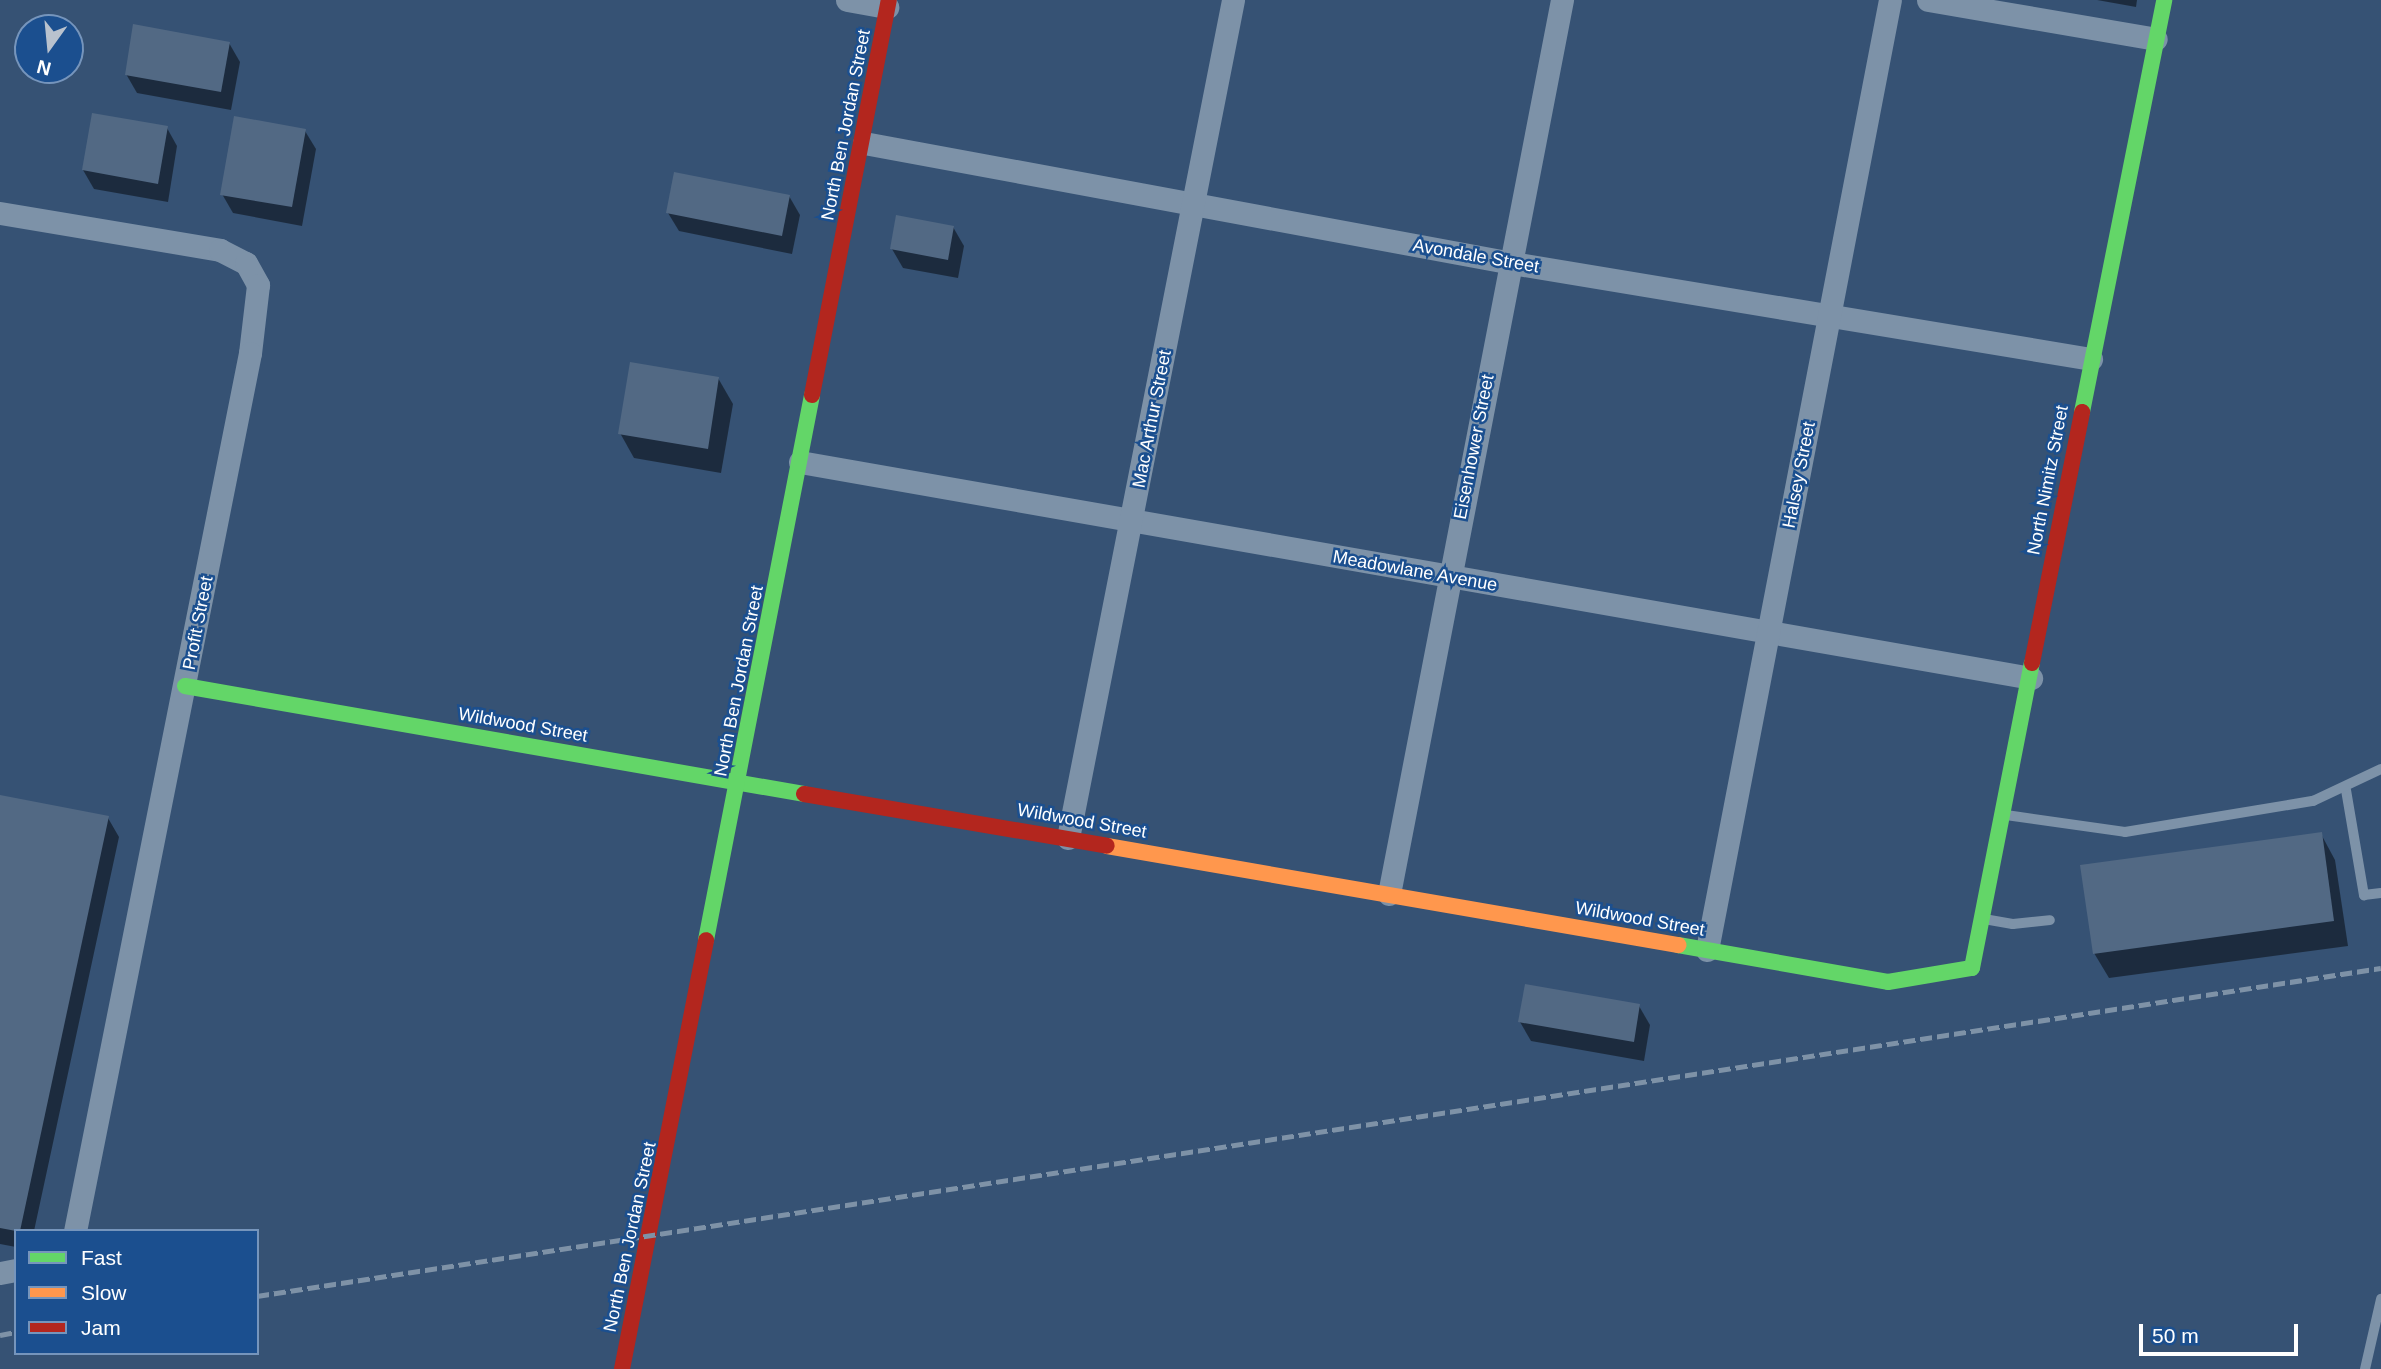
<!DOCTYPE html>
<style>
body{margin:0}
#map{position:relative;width:2381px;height:1369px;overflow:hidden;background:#365274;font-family:Helvetica,sans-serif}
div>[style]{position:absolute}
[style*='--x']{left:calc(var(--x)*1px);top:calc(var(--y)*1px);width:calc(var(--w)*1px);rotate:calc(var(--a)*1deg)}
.shadow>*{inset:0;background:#0007}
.building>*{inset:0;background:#526984}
.lane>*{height:10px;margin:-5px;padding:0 5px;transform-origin:5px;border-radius:5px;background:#7d92a8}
.street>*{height:23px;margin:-11.5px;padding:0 11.5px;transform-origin:11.5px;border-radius:11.5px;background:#7d92a8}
.fast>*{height:16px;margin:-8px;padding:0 8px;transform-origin:8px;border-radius:8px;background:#63d668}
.slow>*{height:16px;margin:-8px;padding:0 8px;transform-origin:8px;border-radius:8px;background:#ff974d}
.jam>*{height:16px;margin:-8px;padding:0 8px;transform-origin:8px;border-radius:8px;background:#b3261e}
.rail>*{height:5px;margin-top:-2.5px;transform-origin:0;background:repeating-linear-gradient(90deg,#7e92a7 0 12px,transparent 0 17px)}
span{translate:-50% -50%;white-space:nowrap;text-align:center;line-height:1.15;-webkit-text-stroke:5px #1b4f8f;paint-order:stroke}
.street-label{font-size:18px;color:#fff}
.legend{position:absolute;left:14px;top:1229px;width:245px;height:126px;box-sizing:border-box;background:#1b4f8f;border:2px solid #7695bc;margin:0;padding:9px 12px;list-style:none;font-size:21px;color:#fff}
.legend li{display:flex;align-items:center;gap:14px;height:35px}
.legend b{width:35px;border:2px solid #7695bc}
.north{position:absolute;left:14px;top:14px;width:70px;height:70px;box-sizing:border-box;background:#1b4f8f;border:2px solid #7695bc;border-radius:50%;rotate:195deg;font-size:19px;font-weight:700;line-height:28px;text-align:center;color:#fff}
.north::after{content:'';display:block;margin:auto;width:24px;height:32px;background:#b9c2ce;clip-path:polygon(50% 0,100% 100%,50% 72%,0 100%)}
.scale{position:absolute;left:2139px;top:1324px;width:159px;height:32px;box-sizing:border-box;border:4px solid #fff;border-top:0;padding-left:9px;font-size:21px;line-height:24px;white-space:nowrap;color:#fff;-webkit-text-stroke:5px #1b4f8f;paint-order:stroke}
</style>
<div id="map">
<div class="shadow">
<div style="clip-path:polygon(2097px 0,2137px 0,2136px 7px)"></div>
<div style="clip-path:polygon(229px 43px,240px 62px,231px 110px,137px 93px,126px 74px)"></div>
<div style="clip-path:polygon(167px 128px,177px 146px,168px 202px,94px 189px,83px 170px)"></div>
<div style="clip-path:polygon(305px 131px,316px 149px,302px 226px,233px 213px,222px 194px)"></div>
<div style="clip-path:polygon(789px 196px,800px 215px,792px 254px,679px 231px,668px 213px)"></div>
<div style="clip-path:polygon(953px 227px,964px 246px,958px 278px,903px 268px,892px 249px)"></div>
<div style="clip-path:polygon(718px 378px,733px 404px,721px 473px,634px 458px,620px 433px)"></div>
<div style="clip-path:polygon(0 797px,108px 818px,119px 837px,34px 1231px,16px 1231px,16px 1247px,0 1244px)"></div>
<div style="clip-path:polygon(2321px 834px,2335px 860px,2348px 946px,2109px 978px,2094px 953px)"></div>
<div style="clip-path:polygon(1639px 1006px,1650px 1025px,1644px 1061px,1531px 1041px,1520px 1022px)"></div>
</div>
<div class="building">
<div style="clip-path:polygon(133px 24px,230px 42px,221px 92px,125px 75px)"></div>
<div style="clip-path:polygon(92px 113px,168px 126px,158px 184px,82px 170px)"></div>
<div style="clip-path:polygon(234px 116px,306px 129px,292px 207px,220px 195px)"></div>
<div style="clip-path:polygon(674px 172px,790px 195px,782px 236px,666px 213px)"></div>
<div style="clip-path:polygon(896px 215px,954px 226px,948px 260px,890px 249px)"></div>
<div style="clip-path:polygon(630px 362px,719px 377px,708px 449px,618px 434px)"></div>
<div style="clip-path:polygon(0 795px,109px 816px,20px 1231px,16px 1231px,0 1228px)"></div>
<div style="clip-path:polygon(2322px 832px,2334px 921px,2093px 954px,2080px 865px)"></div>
<div style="clip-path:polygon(1525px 984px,1640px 1004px,1634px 1042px,1518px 1022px)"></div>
</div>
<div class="lane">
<div style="--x:2346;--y:790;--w:107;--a:80.3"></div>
<div style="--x:2364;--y:895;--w:17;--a:-7"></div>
<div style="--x:2006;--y:815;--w:120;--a:8.1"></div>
<div style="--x:2125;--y:832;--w:191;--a:-9.4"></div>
<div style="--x:2313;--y:801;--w:75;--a:-25.2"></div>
<div style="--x:1984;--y:919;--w:29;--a:10"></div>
<div style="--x:2013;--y:924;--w:37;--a:-6"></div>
<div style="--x:2365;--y:1369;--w:72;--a:-77.1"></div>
</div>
<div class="street">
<div style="--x:847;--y:0;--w:41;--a:9.9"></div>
<div style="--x:1928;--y:0;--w:231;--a:9.7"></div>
<div style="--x:864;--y:143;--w:659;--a:10.49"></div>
<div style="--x:1512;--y:263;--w:587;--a:9.41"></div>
<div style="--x:0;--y:213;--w:223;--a:9.5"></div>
<div style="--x:220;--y:250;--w:29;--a:27"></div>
<div style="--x:246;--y:263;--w:25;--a:61"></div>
<div style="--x:258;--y:285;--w:68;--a:96.7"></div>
<div style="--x:250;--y:353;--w:895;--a:101.27"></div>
<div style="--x:800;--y:462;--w:1250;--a:9.95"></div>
<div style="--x:1068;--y:838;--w:854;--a:-78.86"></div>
<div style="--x:1389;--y:894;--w:911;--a:-79.05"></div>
<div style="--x:1707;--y:950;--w:967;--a:-79.1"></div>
<div style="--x:0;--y:1273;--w:16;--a:-11"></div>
</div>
<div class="fast">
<div style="--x:2082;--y:412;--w:420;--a:-78.7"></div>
<div style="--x:185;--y:686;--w:628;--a:9.9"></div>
<div style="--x:706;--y:940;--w:555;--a:-78.99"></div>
<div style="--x:1678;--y:945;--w:213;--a:10"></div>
<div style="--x:1888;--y:982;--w:85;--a:-9.5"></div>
<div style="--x:1972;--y:968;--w:311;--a:-78.9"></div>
</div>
<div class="slow">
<div style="--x:1107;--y:846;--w:580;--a:9.84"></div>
</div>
<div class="jam">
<div style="--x:812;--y:395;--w:402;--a:-79"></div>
<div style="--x:2032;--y:663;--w:256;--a:-78.7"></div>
<div style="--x:804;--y:794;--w:307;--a:9.7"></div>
<div style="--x:622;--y:1369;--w:437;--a:-78.9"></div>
</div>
<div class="rail">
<div style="--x:257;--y:1296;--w:2149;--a:-8.78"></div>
<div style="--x:0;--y:1335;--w:16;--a:-11"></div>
</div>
<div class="street-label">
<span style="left:846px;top:125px;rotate:-79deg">North Ben Jordan Street</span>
<span style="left:1476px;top:256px;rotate:10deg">Avondale Street</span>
<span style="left:1152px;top:419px;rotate:-79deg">Mac Arthur Street</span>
<span style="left:1474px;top:447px;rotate:-79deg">Eisenhower Street</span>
<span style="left:1799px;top:475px;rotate:-79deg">Halsey Street</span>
<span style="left:2048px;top:480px;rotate:-79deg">North Nimitz Street</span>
<span style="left:1415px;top:571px;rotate:10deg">Meadowlane Avenue</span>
<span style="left:198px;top:623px;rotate:-79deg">Profit Street</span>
<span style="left:739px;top:681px;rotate:-79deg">North Ben Jordan Street</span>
<span style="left:523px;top:725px;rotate:10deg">Wildwood Street</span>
<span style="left:1082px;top:821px;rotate:10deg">Wildwood Street</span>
<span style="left:1640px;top:919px;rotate:10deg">Wildwood Street</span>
<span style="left:630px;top:1237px;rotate:-78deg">North Ben Jordan Street</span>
</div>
<ul class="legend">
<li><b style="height:9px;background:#63d668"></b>Fast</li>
<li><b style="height:9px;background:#ff974d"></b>Slow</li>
<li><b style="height:9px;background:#b3261e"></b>Jam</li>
</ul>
<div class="north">N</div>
<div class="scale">50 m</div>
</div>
